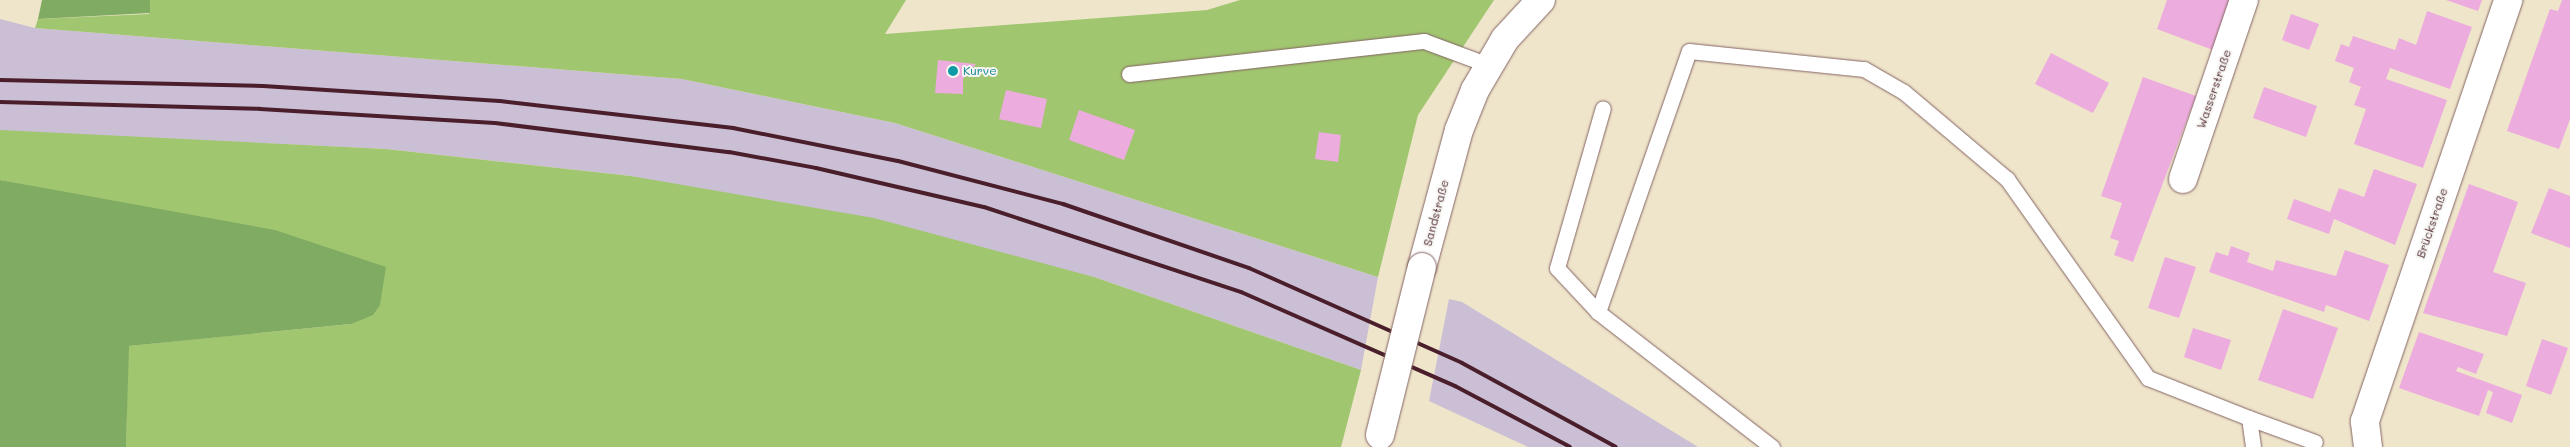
<!DOCTYPE html>
<meta charset="utf-8">
<style>
body{margin:0}
#map{position:relative;width:2570px;height:447px;overflow:hidden;background:#efe5cb;font-family:Mali,sans-serif}
div>[style]{position:absolute}
[style*='--x']{left:calc(var(--x)*1px);top:calc(var(--y)*1px);width:calc(var(--w)*1px);rotate:calc(var(--a)*1deg)}
.industrial>*{inset:0;background:#cbbfd5}
.green>*{inset:0;background:#a1c670}
.forest>*{inset:0;background:#80ab62}
.building>*{inset:0;background:#ecacdd}
.roads{filter:drop-shadow(0 0 1px #846463) drop-shadow(0 0 1px #846463)}
.lane>*{height:15px;margin:-7.5px;padding:0 7.5px;transform-origin:7.5px;border-radius:7.5px;background:#fff}
.street>*{height:28px;margin:-14px;padding:0 14px;transform-origin:14px;border-radius:14px;background:#fff}
.rail>*{height:4px;margin:-2px;padding:0 2px;transform-origin:2px;border-radius:2px;background:#4a1f2b}
.bridges{filter:drop-shadow(0 0 1px #846463) drop-shadow(0 0 1px #846463)}
.street-bridge>*{height:28px;margin:-14px;padding:0 14px;transform-origin:14px;border-radius:14px;background:#fff}
.dots>*{width:14px;height:14px;translate:-50% -50%;box-sizing:border-box;border:2px solid #f6f6f2;border-radius:50%}
span{translate:-50% -50%;white-space:nowrap;text-align:center;line-height:1.15;-webkit-text-stroke:4px #f6f6f2;paint-order:stroke}
.culture-label{font-size:12px;color:#0d838f}
.left{translate:0 -50%;text-align:left}
.street-label{font-size:12px;color:#4a1f2b}
</style>
<div id="map">
<div class="industrial">
<div style="clip-path:polygon(0 19px,35px 28px,682px 79px,895px 123px,1378px 277px,1361px 370px,1094px 277px,631px 176px,386px 149px,0 131px)"></div>
<div style="clip-path:polygon(1449px 299px,1462px 302px,1698px 447px,1528px 447px,1429px 401px)"></div>
</div>
<div class="green">
<div style="clip-path:polygon(150px 0,906px 0,885px 34px,1207px 10px,1240px 0,1494px 0,1418px 115px,1378px 277px,895px 123px,682px 79px,35px 28px,38px 19px,149px 14px)"></div>
<div style="clip-path:polygon(0 130px,386px 149px,631px 176px,874px 218px,1094px 277px,1361px 370px,1341px 447px,126px 447px,128px 346px,351px 324px,133px 207px,0 180px)"></div>
</div>
<div class="forest">
<div style="clip-path:polygon(42px 0,150px 0,150px 13px,38px 19px)"></div>
<div style="clip-path:polygon(0 180px,275px 230px,386px 267px,380px 305px,373px 315px,351px 324px,129px 346px,126px 447px,0 447px)"></div>
</div>
<div class="building">
<div style="clip-path:polygon(2167px 0,2231px 0,2213px 50px,2157px 29px)"></div>
<div style="clip-path:polygon(2446px 0,2482px 0,2478px 11px)"></div>
<div style="clip-path:polygon(2562px 0,2570px 0,2570px 119px,2559px 149px,2507px 131px,2550px 9px,2558px 11px)"></div>
<div style="clip-path:polygon(2427px 11px,2472px 27px,2450px 89px,2390px 68px,2386px 79px,2447px 100px,2423px 168px,2354px 144px,2366px 109px,2354px 105px,2361px 87px,2349px 82px,2354px 68px,2335px 61px,2341px 44px,2349px 47px,2353px 36px,2395px 50px,2399px 38px,2416px 45px)"></div>
<div style="clip-path:polygon(2291px 14px,2319px 24px,2309px 50px,2282px 40px)"></div>
<div style="clip-path:polygon(2051px 53px,2109px 83px,2093px 113px,2035px 84px)"></div>
<div style="clip-path:polygon(938px 60px,976px 64px,963px 79px,963px 94px,935px 93px)"></div>
<div style="clip-path:polygon(2143px 77px,2196px 96px,2133px 262px,2114px 255px,2119px 241px,2110px 238px,2122px 203px,2101px 196px)"></div>
<div style="clip-path:polygon(2264px 87px,2317px 106px,2306px 137px,2253px 118px)"></div>
<div style="clip-path:polygon(1006px 90px,1047px 99px,1041px 128px,999px 119px)"></div>
<div style="clip-path:polygon(1079px 110px,1135px 130px,1124px 160px,1069px 140px)"></div>
<div style="clip-path:polygon(1319px 132px,1341px 135px,1338px 162px,1315px 159px)"></div>
<div style="clip-path:polygon(2374px 169px,2417px 184px,2395px 245px,2334px 219px,2329px 234px,2287px 219px,2294px 199px,2330px 212px,2339px 188px,2364px 197px)"></div>
<div style="clip-path:polygon(2469px 184px,2518px 202px,2493px 272px,2526px 283px,2507px 336px,2423px 313px)"></div>
<div style="clip-path:polygon(2549px 188px,2570px 196px,2570px 248px,2531px 233px)"></div>
<div style="clip-path:polygon(2231px 246px,2250px 253px,2247px 262px,2273px 271px,2276px 260px,2336px 276px,2345px 250px,2389px 265px,2369px 321px,2326px 305px,2324px 312px,2209px 272px,2216px 252px,2228px 256px)"></div>
<div style="clip-path:polygon(2165px 257px,2196px 267px,2179px 318px,2148px 308px)"></div>
<div style="clip-path:polygon(2283px 309px,2338px 328px,2313px 399px,2258px 380px)"></div>
<div style="clip-path:polygon(2193px 328px,2231px 340px,2221px 370px,2184px 357px)"></div>
<div style="clip-path:polygon(2419px 332px,2484px 354px,2476px 374px,2458px 367px,2456px 371px,2522px 395px,2512px 423px,2486px 413px,2493px 392px,2488px 390px,2479px 416px,2399px 388px)"></div>
<div style="clip-path:polygon(2542px 339px,2568px 348px,2551px 395px,2526px 386px)"></div>
</div>
<div class="roads">
<div class="lane">
<div style="--x:1129;--y:74;--w:297;--a:-6.4"></div>
<div style="--x:1424;--y:41;--w:69;--a:20.3"></div>
<div style="--x:1598;--y:312;--w:60;--a:-133"></div>
<div style="--x:1557;--y:268;--w:166;--a:-74"></div>
<div style="--x:2249;--y:418;--w:70;--a:20"></div>
<div style="--x:1772;--y:447;--w:220;--a:-142.2"></div>
<div style="--x:1598;--y:312;--w:276;--a:-70.8"></div>
<div style="--x:1689;--y:51;--w:176;--a:5.9"></div>
<div style="--x:1864;--y:69;--w:46;--a:29.9"></div>
<div style="--x:1904;--y:92;--w:135;--a:40.2"></div>
<div style="--x:2007;--y:179;--w:244;--a:54.7"></div>
<div style="--x:2148;--y:378;--w:109;--a:21.6"></div>
<div style="--x:2249;--y:418;--w:29;--a:82"></div>
</div>
<div class="street">
<div style="--x:2183;--y:179;--w:189;--a:-71.2"></div>
<div style="--x:1422;--y:267;--w:142;--a:-74.9"></div>
<div style="--x:1459;--y:130;--w:43;--a:-68.2"></div>
<div style="--x:1475;--y:90;--w:59;--a:-59.5"></div>
<div style="--x:1505;--y:39;--w:53;--a:-47.3"></div>
<div style="--x:2368;--y:447;--w:26;--a:-97"></div>
<div style="--x:2365;--y:421;--w:445;--a:-71.2"></div>
</div>
</div>
<div class="rail">
<div style="--x:0;--y:80;--w:263;--a:1.3"></div>
<div style="--x:263;--y:86;--w:237;--a:3.6"></div>
<div style="--x:500;--y:101;--w:235;--a:6.6"></div>
<div style="--x:733;--y:128;--w:168;--a:11.3"></div>
<div style="--x:898;--y:161;--w:171;--a:14.6"></div>
<div style="--x:1063;--y:204;--w:197;--a:19"></div>
<div style="--x:1249;--y:268;--w:233;--a:24"></div>
<div style="--x:1462;--y:363;--w:175;--a:28.6"></div>
<div style="--x:0;--y:102;--w:260;--a:1.5"></div>
<div style="--x:260;--y:109;--w:235;--a:3.4"></div>
<div style="--x:495;--y:123;--w:236;--a:7.1"></div>
<div style="--x:729;--y:152;--w:88;--a:10.4"></div>
<div style="--x:816;--y:168;--w:172;--a:13.1"></div>
<div style="--x:984;--y:207;--w:271;--a:18.3"></div>
<div style="--x:1241;--y:292;--w:234;--a:23.7"></div>
<div style="--x:1455;--y:386;--w:130;--a:27.9"></div>
</div>
<div class="bridges">
<div class="street-bridge">
<div style="--x:1380;--y:435;--w:173;--a:-76"></div>
</div>
</div>
<div class="dots">
<div style="left:953px;top:71px;background:#0f9aa8"></div>
</div>
<div class="culture-label">
<span class="left" style="left:963px;top:71px">Kurve</span>
</div>
<div class="street-label">
<span style="left:2214px;top:89px;rotate:-71deg">Wasserstraße</span>
<span style="left:1436px;top:213px;rotate:-75deg">Sandstraße</span>
<span style="left:2432px;top:223px;rotate:-71deg">Brückstraße</span>
</div>
</div>
